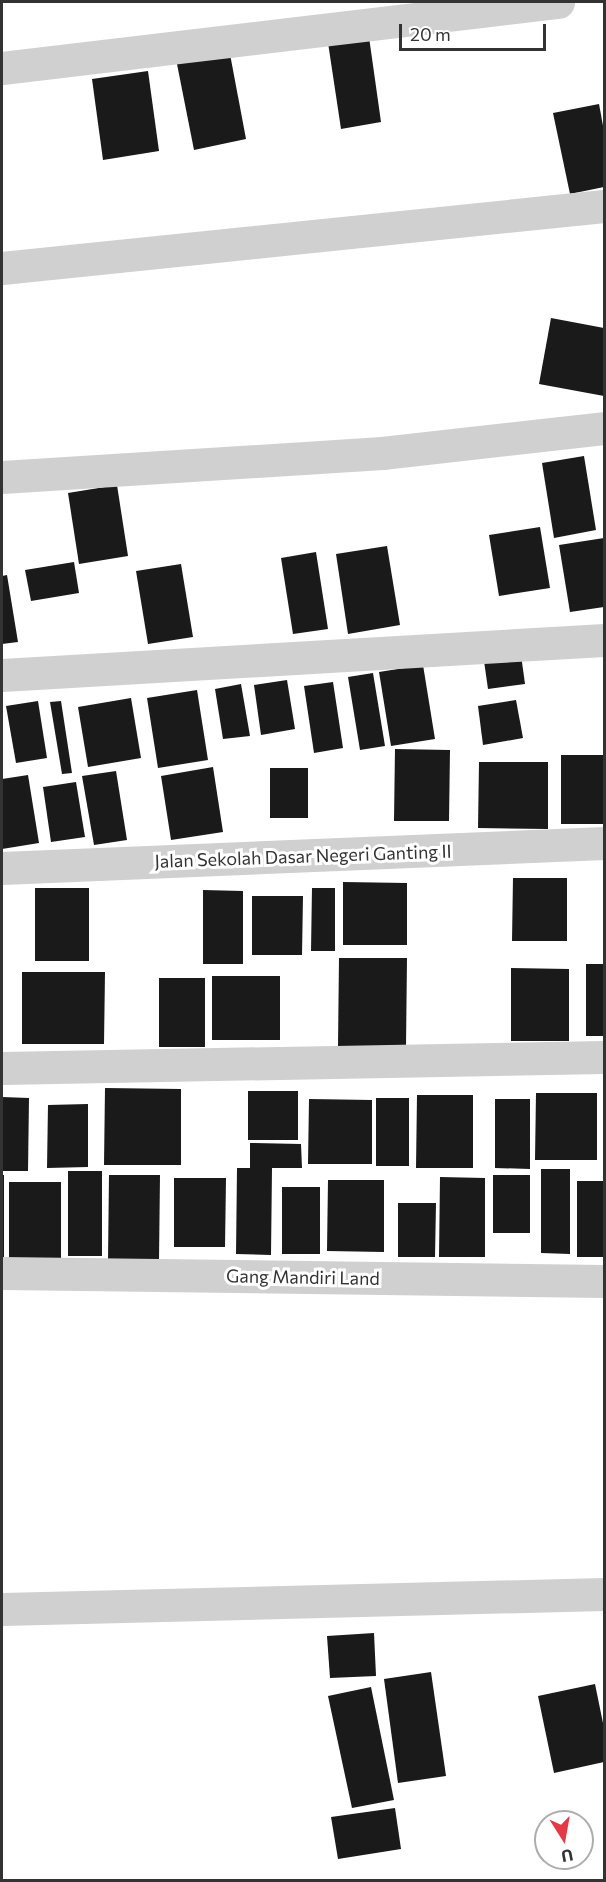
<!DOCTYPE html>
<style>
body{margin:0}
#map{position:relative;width:606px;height:1882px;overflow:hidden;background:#fff;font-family:Commissioner,sans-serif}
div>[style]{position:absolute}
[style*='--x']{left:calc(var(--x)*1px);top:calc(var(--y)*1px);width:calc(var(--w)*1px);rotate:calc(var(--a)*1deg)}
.building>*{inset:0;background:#1a1a1a}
.minor>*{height:33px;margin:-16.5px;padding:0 16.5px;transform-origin:16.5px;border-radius:16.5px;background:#d0d0d0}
span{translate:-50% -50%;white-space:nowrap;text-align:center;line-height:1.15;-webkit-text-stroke:6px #fff;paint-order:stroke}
.street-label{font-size:18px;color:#333}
.frame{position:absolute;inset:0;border:3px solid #333;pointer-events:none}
.north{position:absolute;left:534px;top:1810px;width:60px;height:60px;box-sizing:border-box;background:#fff;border:2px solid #adadad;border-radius:50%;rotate:169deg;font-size:16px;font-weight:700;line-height:24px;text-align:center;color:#333}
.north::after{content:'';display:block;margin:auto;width:21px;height:27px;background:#e63946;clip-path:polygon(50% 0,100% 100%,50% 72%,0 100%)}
.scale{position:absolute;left:399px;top:24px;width:147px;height:27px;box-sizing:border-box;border:3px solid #333;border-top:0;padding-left:8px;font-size:18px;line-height:21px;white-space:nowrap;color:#333;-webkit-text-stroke:4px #fff;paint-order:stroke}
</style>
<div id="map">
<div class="building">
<div style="clip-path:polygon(368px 30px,381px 122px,341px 129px,327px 36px)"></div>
<div style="clip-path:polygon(230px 54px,246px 139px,194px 150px,177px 64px)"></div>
<div style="clip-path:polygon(148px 71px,159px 151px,103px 160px,92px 79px)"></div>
<div style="clip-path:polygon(599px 104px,604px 131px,604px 187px,570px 194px,553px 113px)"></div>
<div style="clip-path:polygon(551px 318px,604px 328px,604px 396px,539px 384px)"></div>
<div style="clip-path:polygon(584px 456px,596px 530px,554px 538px,542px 463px)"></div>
<div style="clip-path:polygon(117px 485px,128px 556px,79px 564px,68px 493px)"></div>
<div style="clip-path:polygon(540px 527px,550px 588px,499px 596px,489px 535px)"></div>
<div style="clip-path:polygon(604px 538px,604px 607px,570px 612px,559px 545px)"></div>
<div style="clip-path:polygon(387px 546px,400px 625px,348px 634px,336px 554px)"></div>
<div style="clip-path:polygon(316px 552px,328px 629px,293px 634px,281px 558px)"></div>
<div style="clip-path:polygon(74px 562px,79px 593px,31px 601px,25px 570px)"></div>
<div style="clip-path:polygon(181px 564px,193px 637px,148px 644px,136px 571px)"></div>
<div style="clip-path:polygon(7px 575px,18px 642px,2px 644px,2px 576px)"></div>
<div style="clip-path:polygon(521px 655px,525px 684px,488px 689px,484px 661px)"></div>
<div style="clip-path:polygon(423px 665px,435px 739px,391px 746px,379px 672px)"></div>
<div style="clip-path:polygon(373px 673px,385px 746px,360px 750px,348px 677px)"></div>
<div style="clip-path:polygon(287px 680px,295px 729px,261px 735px,254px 685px)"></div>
<div style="clip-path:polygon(333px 682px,343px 748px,314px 753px,304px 686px)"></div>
<div style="clip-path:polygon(241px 684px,250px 736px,223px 739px,215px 689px)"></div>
<div style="clip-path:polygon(197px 690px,208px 760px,158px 768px,147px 698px)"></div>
<div style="clip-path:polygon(131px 698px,141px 758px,88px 767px,78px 707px)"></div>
<div style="clip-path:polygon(516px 700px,523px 738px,483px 745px,478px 706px)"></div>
<div style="clip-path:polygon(38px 701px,47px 758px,16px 763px,6px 706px)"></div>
<div style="clip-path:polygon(61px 701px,72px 773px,62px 774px,50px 702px)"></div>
<div style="clip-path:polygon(395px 749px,450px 750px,449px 821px,394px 821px)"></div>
<div style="clip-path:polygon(561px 755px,604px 755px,604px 824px,561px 824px)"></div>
<div style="clip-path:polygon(479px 762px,548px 762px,548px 829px,478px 828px)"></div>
<div style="clip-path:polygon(213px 767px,223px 832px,171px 840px,161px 776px)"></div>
<div style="clip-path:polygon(270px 768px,308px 768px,308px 818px,270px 818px)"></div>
<div style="clip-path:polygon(116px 771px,127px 840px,94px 845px,82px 776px)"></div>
<div style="clip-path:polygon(28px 775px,39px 843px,2px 849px,2px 779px)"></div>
<div style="clip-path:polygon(76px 782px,85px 837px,51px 842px,43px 787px)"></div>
<div style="clip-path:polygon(513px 878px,567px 878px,567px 941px,512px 941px)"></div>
<div style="clip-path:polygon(343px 882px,407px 883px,407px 945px,343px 945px)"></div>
<div style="clip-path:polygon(35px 888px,89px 888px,89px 961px,35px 961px)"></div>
<div style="clip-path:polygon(312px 888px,335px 888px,335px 951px,311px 951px)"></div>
<div style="clip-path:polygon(203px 890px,243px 891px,243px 964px,203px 964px)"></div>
<div style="clip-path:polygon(252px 896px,303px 896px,302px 955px,252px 955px)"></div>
<div style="clip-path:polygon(339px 958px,407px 958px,406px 1047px,338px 1047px)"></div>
<div style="clip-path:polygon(586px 964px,604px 964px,604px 1036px,586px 1036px)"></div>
<div style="clip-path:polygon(511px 968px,569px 969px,569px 1041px,511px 1041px)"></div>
<div style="clip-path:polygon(22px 972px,105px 972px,104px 1044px,22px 1044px)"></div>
<div style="clip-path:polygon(212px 976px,280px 976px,280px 1040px,212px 1040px)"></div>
<div style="clip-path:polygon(159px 978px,205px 978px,205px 1047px,159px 1047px)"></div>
<div style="clip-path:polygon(105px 1088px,181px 1089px,181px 1165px,104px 1165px)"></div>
<div style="clip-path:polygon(248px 1091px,298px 1091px,298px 1140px,248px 1140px)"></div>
<div style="clip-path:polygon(536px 1093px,597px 1093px,597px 1160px,535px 1160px)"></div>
<div style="clip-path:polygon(417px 1095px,473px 1095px,473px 1168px,416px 1168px)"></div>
<div style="clip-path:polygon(2px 1097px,29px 1098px,28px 1171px,2px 1171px)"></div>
<div style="clip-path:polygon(376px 1098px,409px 1098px,409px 1166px,376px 1166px)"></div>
<div style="clip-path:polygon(309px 1099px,372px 1100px,372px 1164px,308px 1164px)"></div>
<div style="clip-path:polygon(495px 1099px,530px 1099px,530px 1169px,495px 1168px)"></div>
<div style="clip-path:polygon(88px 1104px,88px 1167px,47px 1168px,48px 1105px)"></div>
<div style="clip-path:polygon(250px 1143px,301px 1144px,302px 1168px,272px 1168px,271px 1255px,236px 1254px,237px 1168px,250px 1168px)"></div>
<div style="clip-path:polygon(541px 1169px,570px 1169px,570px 1254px,541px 1253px)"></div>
<div style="clip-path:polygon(68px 1171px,102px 1171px,102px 1256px,68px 1256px)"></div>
<div style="clip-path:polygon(2px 1175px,4px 1175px,4px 1257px,2px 1257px)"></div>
<div style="clip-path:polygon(109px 1175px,160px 1175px,159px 1260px,108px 1260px)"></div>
<div style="clip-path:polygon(493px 1175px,530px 1175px,530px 1233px,493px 1233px)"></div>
<div style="clip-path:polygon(440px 1177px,485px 1178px,485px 1257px,439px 1257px)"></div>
<div style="clip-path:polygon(174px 1178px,226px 1178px,225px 1247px,174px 1247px)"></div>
<div style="clip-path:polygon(328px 1180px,384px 1180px,384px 1252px,327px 1251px)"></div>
<div style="clip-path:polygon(577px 1181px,604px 1181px,604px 1257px,577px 1257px)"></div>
<div style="clip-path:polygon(9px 1182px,61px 1182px,61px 1258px,9px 1258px)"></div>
<div style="clip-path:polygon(282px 1187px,320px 1187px,320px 1254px,282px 1254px)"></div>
<div style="clip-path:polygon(398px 1203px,436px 1203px,435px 1257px,398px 1257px)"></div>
<div style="clip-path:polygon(374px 1633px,376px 1676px,330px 1678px,327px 1636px)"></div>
<div style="clip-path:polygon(431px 1672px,446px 1776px,398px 1783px,384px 1679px)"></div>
<div style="clip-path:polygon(595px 1684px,604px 1728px,604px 1762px,554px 1773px,538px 1696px)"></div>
<div style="clip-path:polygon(371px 1687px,394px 1800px,352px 1808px,328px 1696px)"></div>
<div style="clip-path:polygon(395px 1808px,401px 1849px,338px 1859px,331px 1817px)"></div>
</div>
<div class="minor">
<div style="--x:2;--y:68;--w:560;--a:-6.77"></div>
<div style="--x:2;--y:268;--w:605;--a:-5.88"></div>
<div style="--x:2;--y:477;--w:381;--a:-3.6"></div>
<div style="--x:382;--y:453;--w:223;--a:-6.4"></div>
<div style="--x:2;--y:675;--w:603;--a:-3.33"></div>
<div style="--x:2;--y:868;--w:603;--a:-2.38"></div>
<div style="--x:2;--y:1068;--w:602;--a:-1.05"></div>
<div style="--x:2;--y:1273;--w:602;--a:0.76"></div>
<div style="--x:2;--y:1609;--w:602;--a:-1.43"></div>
</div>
<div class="street-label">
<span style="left:303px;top:856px;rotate:-2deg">Jalan Sekolah Dasar Negeri Ganting II</span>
<span style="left:303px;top:1277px;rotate:1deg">Gang Mandiri Land</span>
</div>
<div class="frame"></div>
<div class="north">U</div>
<div class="scale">20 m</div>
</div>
